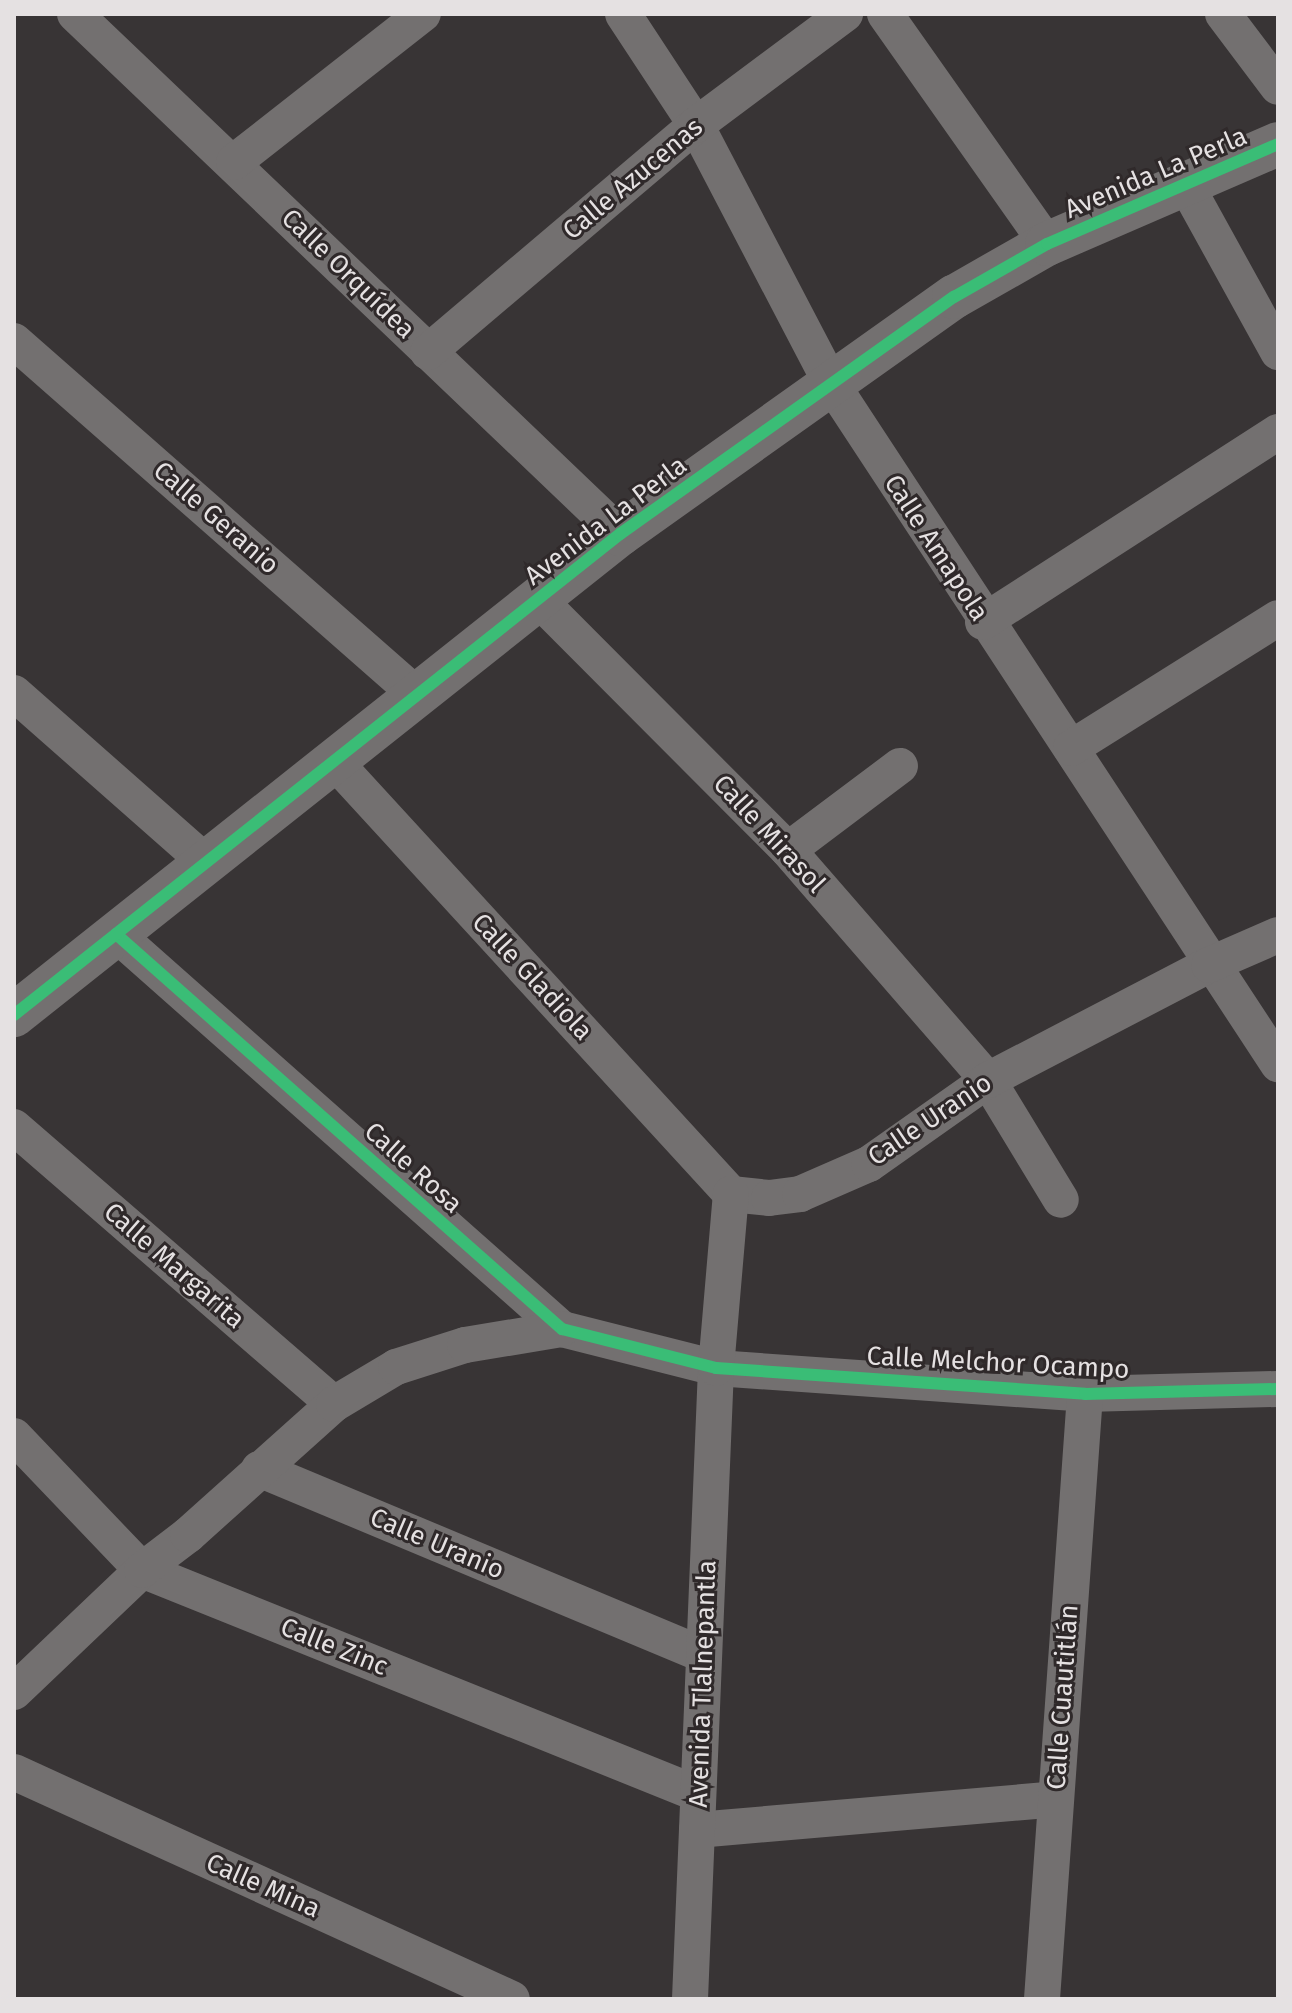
<!DOCTYPE html>
<meta charset="utf-8">
<style>
body{margin:0}
#map{position:relative;width:1292px;height:2013px;overflow:hidden;background:#383435;font-family:"Fira Sans",sans-serif}
div>[style]{position:absolute}
[style*='--x']{left:calc(var(--x)*1px);top:calc(var(--y)*1px);width:calc(var(--w)*1px);rotate:calc(var(--a)*1deg)}
.minor>*{height:36px;margin:-18px;padding:0 18px;transform-origin:18px;border-radius:18px;background:#737070}
.tertiary>*{height:44px;margin:-22px;padding:0 22px;transform-origin:22px;border-radius:22px;background:#737070}
.cycleway>*{height:12px;margin:-6px;padding:0 6px;transform-origin:6px;border-radius:6px;background:#3abd76}
span{translate:-50% -50%;white-space:nowrap;text-align:center;line-height:1.15;-webkit-text-stroke:6px #2f292a;paint-order:stroke}
.street-label{font-size:26px;color:#e5e1e2}
.frame{position:absolute;inset:0;border:16px solid #e5e1e2;pointer-events:none}
</style>
<div id="map">
<div class="minor">
<div style="--x:75;--y:14;--w:753;--a:43.66"></div>
<div style="--x:623;--y:14;--w:133;--a:56.7"></div>
<div style="--x:696;--y:125;--w:291;--a:62.4"></div>
<div style="--x:831;--y:383;--w:815;--a:56.72"></div>
<div style="--x:885;--y:14;--w:281;--a:54.8"></div>
<div style="--x:1223;--y:14;--w:91;--a:53"></div>
<div style="--x:234;--y:162;--w:240;--a:-38.1"></div>
<div style="--x:1186;--y:185;--w:191;--a:61.1"></div>
<div style="--x:14;--y:341;--w:536;--a:41.3"></div>
<div style="--x:428;--y:352;--w:351;--a:-40.3"></div>
<div style="--x:696;--y:125;--w:186;--a:-36.7"></div>
<div style="--x:538;--y:599;--w:354;--a:45.1"></div>
<div style="--x:788;--y:850;--w:305;--a:49"></div>
<div style="--x:988;--y:1080;--w:140;--a:58.7"></div>
<div style="--x:983;--y:622;--w:351;--a:-32.8"></div>
<div style="--x:14;--y:693;--w:257;--a:41.4"></div>
<div style="--x:1071;--y:748;--w:244;--a:-32.1"></div>
<div style="--x:334;--y:761;--w:587;--a:47.48"></div>
<div style="--x:788;--y:850;--w:140;--a:-36.9"></div>
<div style="--x:116;--y:934;--w:596;--a:41.53"></div>
<div style="--x:562;--y:1329;--w:159;--a:14.2"></div>
<div style="--x:716;--y:1368;--w:370;--a:4"></div>
<div style="--x:1085;--y:1394;--w:193;--a:-1.5"></div>
<div style="--x:14;--y:1127;--w:423;--a:40.9"></div>
<div style="--x:731;--y:1194;--w:38;--a:6"></div>
<div style="--x:769;--y:1198;--w:31;--a:-7"></div>
<div style="--x:800;--y:1194;--w:75;--a:-23.5"></div>
<div style="--x:869;--y:1164;--w:146;--a:-35.2"></div>
<div style="--x:988;--y:1080;--w:249;--a:-27.5"></div>
<div style="--x:1209;--y:965;--w:75;--a:-23.5"></div>
<div style="--x:14;--y:1436;--w:185;--a:46.3"></div>
<div style="--x:142;--y:1570;--w:599;--a:21.94"></div>
<div style="--x:259;--y:1469;--w:482;--a:22.7"></div>
<div style="--x:14;--y:1692;--w:177;--a:-43.6"></div>
<div style="--x:142;--y:1570;--w:58;--a:-37.3"></div>
<div style="--x:188;--y:1535;--w:196;--a:-41.9"></div>
<div style="--x:334;--y:1404;--w:72;--a:-30.8"></div>
<div style="--x:396;--y:1367;--w:72;--a:-17.7"></div>
<div style="--x:465;--y:1345;--w:98;--a:-9.4"></div>
<div style="--x:14;--y:1772;--w:547;--a:24.5"></div>
<div style="--x:697;--y:1830;--w:360;--a:-4.9"></div>
<div style="--x:690;--y:1999;--w:632;--a:-87.64"></div>
<div style="--x:716;--y:1368;--w:175;--a:-85.1"></div>
<div style="--x:1042;--y:1999;--w:607;--a:-85.93"></div>
</div>
<div class="tertiary">
<div style="--x:14;--y:1015;--w:774;--a:-38.44"></div>
<div style="--x:620;--y:534;--w:410;--a:-35.4"></div>
<div style="--x:954;--y:297;--w:107;--a:-29.7"></div>
<div style="--x:1047;--y:244;--w:252;--a:-23.4"></div>
</div>
<div class="cycleway">
<div style="--x:116;--y:934;--w:596;--a:41.53"></div>
<div style="--x:562;--y:1329;--w:159;--a:14.2"></div>
<div style="--x:716;--y:1368;--w:370;--a:4"></div>
<div style="--x:1085;--y:1394;--w:193;--a:-1.5"></div>
<div style="--x:14;--y:1015;--w:774;--a:-38.44"></div>
<div style="--x:620;--y:534;--w:410;--a:-35.4"></div>
<div style="--x:954;--y:297;--w:107;--a:-29.7"></div>
<div style="--x:1047;--y:244;--w:252;--a:-23.4"></div>
</div>
<div class="street-label">
<span style="left:1156px;top:173px;rotate:-23deg">Avenida La Perla</span>
<span style="left:633px;top:179px;rotate:-40deg">Calle Azucenas</span>
<span style="left:348px;top:274px;rotate:44deg">Calle Orquídea</span>
<span style="left:216px;top:518px;rotate:41deg">Calle Geranio</span>
<span style="left:606px;top:521px;rotate:-37deg">Avenida La Perla</span>
<span style="left:936px;top:548px;rotate:57deg">Calle Amapola</span>
<span style="left:769px;top:834px;rotate:47deg">Calle Mirasol</span>
<span style="left:532px;top:977px;rotate:47deg">Calle Gladiola</span>
<span style="left:930px;top:1120px;rotate:-34deg">Calle Uranio</span>
<span style="left:413px;top:1168px;rotate:42deg">Calle Rosa</span>
<span style="left:174px;top:1266px;rotate:41deg">Calle Margarita</span>
<span style="left:998px;top:1363px;rotate:3deg">Calle Melchor Ocampo</span>
<span style="left:437px;top:1544px;rotate:23deg">Calle Uranio</span>
<span style="left:334px;top:1647px;rotate:22deg">Calle Zinc</span>
<span style="left:703px;top:1684px;rotate:-88deg">Avenida Tlalnepantla</span>
<span style="left:1063px;top:1697px;rotate:-86deg">Calle Cuautitlán</span>
<span style="left:263px;top:1886px;rotate:24deg">Calle Mina</span>
</div>
<div class="frame"></div>
</div>
